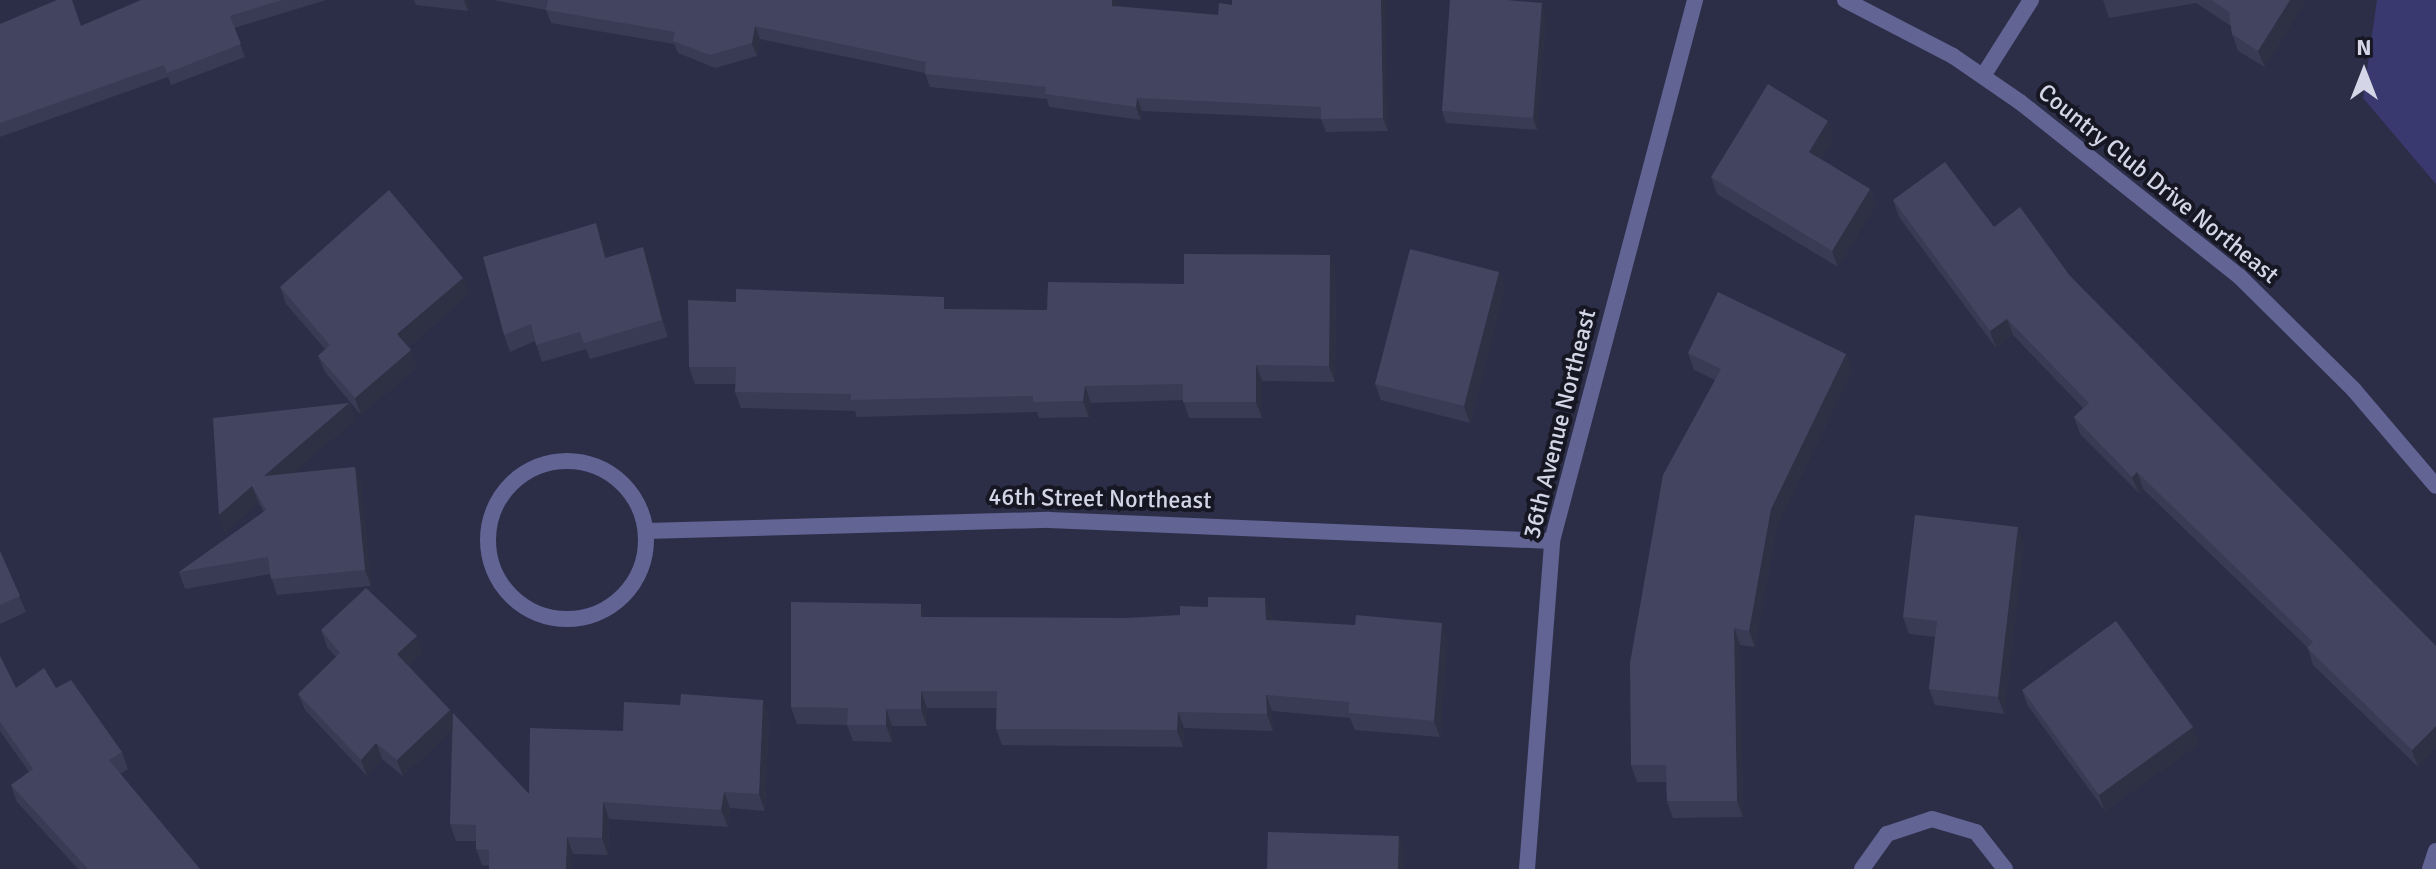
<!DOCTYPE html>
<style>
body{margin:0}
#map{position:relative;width:2436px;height:869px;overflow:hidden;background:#2c2e48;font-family:Signika,sans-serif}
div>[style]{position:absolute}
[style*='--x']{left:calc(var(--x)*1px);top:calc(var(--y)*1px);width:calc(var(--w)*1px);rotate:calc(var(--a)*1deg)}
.green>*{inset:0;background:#393970}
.lane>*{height:16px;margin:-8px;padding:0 8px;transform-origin:8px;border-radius:8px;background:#626494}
.street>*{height:16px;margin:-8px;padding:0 8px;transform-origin:8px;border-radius:8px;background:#626494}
.street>.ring{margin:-8px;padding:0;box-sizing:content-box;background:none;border:16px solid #626494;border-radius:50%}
.wall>*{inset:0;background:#393a53}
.shaded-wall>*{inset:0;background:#2e3043}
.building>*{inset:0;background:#424460}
span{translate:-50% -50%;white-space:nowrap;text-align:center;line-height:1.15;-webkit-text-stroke:8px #171723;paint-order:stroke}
.street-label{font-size:24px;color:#d4d6e7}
.north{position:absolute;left:2324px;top:32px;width:80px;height:80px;-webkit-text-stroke:6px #171723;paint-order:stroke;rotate:0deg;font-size:22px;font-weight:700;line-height:32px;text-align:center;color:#d4d6e7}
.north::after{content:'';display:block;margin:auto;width:28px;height:36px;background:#d4d6e7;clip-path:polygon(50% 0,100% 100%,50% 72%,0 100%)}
</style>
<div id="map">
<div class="green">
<div style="clip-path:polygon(2377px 0,2436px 0,2436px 184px,2363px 98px)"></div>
</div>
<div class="lane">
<div style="--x:1983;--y:76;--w:90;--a:-57.7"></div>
<div style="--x:2430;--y:869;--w:19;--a:-72"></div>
</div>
<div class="street">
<div style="--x:1845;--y:0;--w:122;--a:27.4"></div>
<div style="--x:1953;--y:56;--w:81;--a:34.5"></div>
<div style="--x:2020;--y:102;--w:280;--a:38.5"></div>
<div style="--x:2239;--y:276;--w:162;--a:44.7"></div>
<div style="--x:2354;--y:390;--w:126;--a:49.5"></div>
<div class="ring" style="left:488px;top:461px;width:142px;height:142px"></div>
<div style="--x:646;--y:531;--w:403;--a:-1.6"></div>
<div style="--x:1049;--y:520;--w:503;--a:2.39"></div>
<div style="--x:1527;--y:869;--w:329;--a:-85.6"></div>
<div style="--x:1552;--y:541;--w:560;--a:-75.19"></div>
<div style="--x:1862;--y:869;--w:43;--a:-54.5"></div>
<div style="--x:1887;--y:834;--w:47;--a:-18.4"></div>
<div style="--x:1932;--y:819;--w:46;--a:16.5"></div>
<div style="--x:1976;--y:832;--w:47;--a:51.9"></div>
</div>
<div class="wall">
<div style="clip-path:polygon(141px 0,326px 0,234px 28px,245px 57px,171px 85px,168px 77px,0 137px,0 24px,81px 26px)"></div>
<div style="clip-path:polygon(414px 0,470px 0,468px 11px,416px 5px)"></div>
<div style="clip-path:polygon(493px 0,1117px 0,1117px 6px,1218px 15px,1232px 5px,1232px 0,1385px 0,1388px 131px,1326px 132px,1321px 119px,1142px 111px,1141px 120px,1049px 107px,1047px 99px,930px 87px,925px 73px,760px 39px,757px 56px,715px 68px,678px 53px,674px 44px,551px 23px,546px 10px)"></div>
<div style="clip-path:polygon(2103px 0,2306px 0,2265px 67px,2238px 51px,2232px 34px,2231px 26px,2196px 3px,2109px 18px)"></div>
<div style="clip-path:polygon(1546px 15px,1537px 130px,1446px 123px,1442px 111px)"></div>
<div style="clip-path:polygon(1834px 137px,1821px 159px,1870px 189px,1876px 205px,1838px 267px,1717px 194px,1711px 177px)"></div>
<div style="clip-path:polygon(1893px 200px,1994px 227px,2070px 276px,2436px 646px,2436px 748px,2418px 767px,2313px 665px,2308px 648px,2143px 489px,2139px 493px,2080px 434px,2074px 417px,2083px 408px,2013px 335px,1996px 348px,1899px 217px)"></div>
<div style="clip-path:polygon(602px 239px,607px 258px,649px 264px,668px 337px,590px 359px,586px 349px,542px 362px,535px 341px,510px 352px,504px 335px)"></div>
<div style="clip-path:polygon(1336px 271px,1335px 382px,1262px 381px,1262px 418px,1189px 418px,1183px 400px,1091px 403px,1089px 417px,1039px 418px,1037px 412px,857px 417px,855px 411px,741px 408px,735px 392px,736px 384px,695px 384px,689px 367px,736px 302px,948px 309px,1047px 310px,1184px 284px)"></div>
<div style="clip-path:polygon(1499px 272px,1505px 288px,1470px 423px,1381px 400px,1375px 384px)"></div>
<div style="clip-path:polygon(463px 278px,469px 295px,408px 347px,417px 367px,361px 415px,325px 372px,318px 356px,325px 349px,286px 304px,280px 287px)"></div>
<div style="clip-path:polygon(1688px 353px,1846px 354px,1852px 371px,1777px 526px,1755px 647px,1740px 645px,1743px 817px,1673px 818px,1667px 801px,1666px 782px,1637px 782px,1631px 765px,1715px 380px,1694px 370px)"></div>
<div style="clip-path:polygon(349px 403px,355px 420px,293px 473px,355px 467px,361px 483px,371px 586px,277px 595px,270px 574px,185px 589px,179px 572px,264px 512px,259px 503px,225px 532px,219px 515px)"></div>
<div style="clip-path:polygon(2024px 544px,2004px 714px,1935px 705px,1929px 689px,1935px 637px,1909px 634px,1903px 617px)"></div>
<div style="clip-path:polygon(0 551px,26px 612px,0 624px)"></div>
<div style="clip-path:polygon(1272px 615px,1272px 620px,1448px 640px,1440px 737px,1355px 730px,1350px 718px,1272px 711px,1273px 731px,1184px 728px,1183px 747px,1002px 745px,996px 729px,997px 708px,927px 708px,927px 726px,892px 726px,892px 742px,853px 741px,847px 725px,797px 724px,791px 707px,925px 617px,1126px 618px)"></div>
<div style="clip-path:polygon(321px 630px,423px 652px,408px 666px,450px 710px,453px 717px,529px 794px,623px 731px,680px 705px,763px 700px,769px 717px,765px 811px,730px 808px,728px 827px,609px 819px,608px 855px,573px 854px,489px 866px,482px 865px,476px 849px,476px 841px,456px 841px,450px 824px,452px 730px,403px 776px,382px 759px,367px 776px,305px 710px,298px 694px,336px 657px,327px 647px)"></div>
<div style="clip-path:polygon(0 656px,16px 688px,56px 688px,122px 752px,128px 769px,120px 774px,200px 869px,78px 869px,17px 802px,11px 785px,29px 772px,0 731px)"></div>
<div style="clip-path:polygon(2022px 690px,2193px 727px,2199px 744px,2105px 811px,2028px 706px)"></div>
</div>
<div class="shaded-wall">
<div style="clip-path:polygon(464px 0,470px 0,468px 11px)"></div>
<div style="clip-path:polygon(1112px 0,1117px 0,1117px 18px,1112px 6px)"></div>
<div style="clip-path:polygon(1381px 0,1385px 0,1385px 1px,1388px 131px,1383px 118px)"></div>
<div style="clip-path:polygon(2290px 0,2306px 0,2265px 67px,2258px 51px)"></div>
<div style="clip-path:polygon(1542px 3px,1546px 15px,1537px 130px,1533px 118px)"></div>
<div style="clip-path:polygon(755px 26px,760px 39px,757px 56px,752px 43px)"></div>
<div style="clip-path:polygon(1137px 98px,1142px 111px,1141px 120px,1136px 107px)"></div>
<div style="clip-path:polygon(1828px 121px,1834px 137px,1816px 168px,1809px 152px)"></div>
<div style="clip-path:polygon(1870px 189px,1876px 205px,1838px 267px,1832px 251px)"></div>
<div style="clip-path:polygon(596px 223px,602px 239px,612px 275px,605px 258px)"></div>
<div style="clip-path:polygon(643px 247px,649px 264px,668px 337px,662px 320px)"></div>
<div style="clip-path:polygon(1330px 255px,1336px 271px,1335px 382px,1329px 366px)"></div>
<div style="clip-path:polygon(1499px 272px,1505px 288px,1470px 423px,1464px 406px)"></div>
<div style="clip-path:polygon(463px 278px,469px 295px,403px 351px,397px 334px)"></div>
<div style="clip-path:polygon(2007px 319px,2013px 335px,1996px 348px,1990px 331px)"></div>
<div style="clip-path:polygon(411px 350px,417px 367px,361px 415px,355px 398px)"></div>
<div style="clip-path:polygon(1846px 354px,1852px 371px,1777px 526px,1755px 647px,1749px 631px,1771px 509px)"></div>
<div style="clip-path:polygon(1256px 365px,1262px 381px,1262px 418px,1256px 402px)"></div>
<div style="clip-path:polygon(1085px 386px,1091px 403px,1089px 417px,1083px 401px)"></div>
<div style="clip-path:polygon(349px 403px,355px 420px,270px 493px,264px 476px)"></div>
<div style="clip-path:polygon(355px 467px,361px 483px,371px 586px,365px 570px)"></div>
<div style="clip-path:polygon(2137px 472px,2143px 489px,2139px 493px,2132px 477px)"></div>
<div style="clip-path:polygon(252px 486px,259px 503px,225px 532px,219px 515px)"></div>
<div style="clip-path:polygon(2018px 527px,2024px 544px,2004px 714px,1998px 697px)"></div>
<div style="clip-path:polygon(1265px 598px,1272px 615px,1272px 637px,1266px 620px)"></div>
<div style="clip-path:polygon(921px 604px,927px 621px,921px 617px)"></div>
<div style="clip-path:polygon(1442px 623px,1448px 640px,1440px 737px,1434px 721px)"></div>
<div style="clip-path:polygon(1734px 628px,1740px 645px,1743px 817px,1737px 801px)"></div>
<div style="clip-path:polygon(417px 636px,423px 652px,403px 670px,397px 654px)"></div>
<div style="clip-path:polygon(921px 691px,927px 708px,927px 726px,921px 709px)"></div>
<div style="clip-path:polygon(1266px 695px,1272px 711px,1273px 731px,1267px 714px)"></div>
<div style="clip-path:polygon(763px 700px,769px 717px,765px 811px,759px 794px)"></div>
<div style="clip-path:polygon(886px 709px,892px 726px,892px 742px,886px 725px)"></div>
<div style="clip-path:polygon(450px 710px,456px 727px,403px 776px,397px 760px)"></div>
<div style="clip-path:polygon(1178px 712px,1184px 728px,1183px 747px,1177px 730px)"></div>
<div style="clip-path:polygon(2436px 726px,2436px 748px,2418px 767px,2412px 750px)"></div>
<div style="clip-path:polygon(2193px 727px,2199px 744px,2105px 811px,2099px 795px)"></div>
<div style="clip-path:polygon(376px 743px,382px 759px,367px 776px,361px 760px)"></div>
<div style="clip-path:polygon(724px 792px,730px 808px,728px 827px,721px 810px)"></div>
<div style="clip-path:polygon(603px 802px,609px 819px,608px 855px,602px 838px)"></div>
<div style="clip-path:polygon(1399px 836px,1405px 852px,1404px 869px,1398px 869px)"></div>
<div style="clip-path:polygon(567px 837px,573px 854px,572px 869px,566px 869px)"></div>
</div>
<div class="building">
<div style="clip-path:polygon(57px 0,72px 0,81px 26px,141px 0,282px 0,230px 16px,241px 44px,167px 73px,164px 65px,0 123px,0 24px)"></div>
<div style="clip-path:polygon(548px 0,1112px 0,1112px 6px,1218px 15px,1219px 3px,1232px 5px,1232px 0,1381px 0,1383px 118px,1321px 119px,1321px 107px,1137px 98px,1136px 107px,1045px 94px,1046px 87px,925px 74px,926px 62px,755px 26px,752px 43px,710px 55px,673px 41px,675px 32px,546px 10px)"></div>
<div style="clip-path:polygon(1450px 0,1507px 0,1542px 3px,1533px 118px,1442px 111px)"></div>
<div style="clip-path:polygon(2211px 0,2290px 0,2258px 51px,2232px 34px,2229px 12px)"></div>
<div style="clip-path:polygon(1768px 84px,1828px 121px,1809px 152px,1870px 189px,1832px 251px,1711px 177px)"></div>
<div style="clip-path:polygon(1945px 162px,1994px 227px,2020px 207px,2070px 276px,2436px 646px,2436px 726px,2412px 750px,2307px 648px,2313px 642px,2137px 472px,2132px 477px,2074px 417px,2089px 403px,2007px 319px,1990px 331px,1893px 200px)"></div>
<div style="clip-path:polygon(389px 190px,463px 278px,397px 334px,411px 350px,355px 398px,318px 356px,330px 345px,280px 287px)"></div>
<div style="clip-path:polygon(596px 223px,605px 258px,643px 247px,662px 320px,584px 343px,580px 332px,536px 345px,531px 324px,504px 335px,483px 257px)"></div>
<div style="clip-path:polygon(1410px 249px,1499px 272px,1464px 406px,1375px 384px)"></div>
<div style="clip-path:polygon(1184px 254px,1330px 255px,1329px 366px,1256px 365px,1256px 402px,1183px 402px,1183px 384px,1085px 386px,1083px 401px,1033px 402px,1033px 396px,851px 400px,851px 394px,735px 392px,736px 367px,689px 367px,688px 300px,736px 302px,736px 289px,944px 297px,944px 309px,1047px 310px,1048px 282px,1184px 284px)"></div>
<div style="clip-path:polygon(1718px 292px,1846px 354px,1771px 509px,1749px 631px,1734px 628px,1737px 801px,1667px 801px,1666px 765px,1631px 765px,1630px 663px,1663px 475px,1721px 369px,1688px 353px)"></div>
<div style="clip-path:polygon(349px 403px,264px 476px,355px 467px,365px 570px,271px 579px,268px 557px,179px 572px,266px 510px,252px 486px,219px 515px,213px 418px)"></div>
<div style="clip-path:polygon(1915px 515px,2018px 527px,1998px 697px,1929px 689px,1937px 621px,1903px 617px)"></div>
<div style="clip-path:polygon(0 551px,20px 596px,0 605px)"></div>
<div style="clip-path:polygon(366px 588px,417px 636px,397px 654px,450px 710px,397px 760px,376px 743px,361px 760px,298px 694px,340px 653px,321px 630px)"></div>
<div style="clip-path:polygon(1208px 597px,1265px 598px,1266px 620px,1355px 625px,1356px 615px,1442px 623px,1434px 721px,1349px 713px,1349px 702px,1266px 695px,1267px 714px,1178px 712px,1177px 730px,996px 729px,997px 691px,921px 691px,921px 709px,886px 709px,886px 725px,847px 725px,848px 708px,791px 707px,791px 602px,921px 604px,921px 617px,1126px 618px,1180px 615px,1180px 606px,1208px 607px)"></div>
<div style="clip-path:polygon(2116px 621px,2193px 727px,2099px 795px,2022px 690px)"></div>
<div style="clip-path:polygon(0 656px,16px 688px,44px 668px,56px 688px,71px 680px,122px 752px,109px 760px,200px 869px,88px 869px,11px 785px,33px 769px,0 722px)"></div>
<div style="clip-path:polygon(681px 694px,763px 700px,759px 794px,724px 792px,721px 810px,603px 802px,602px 838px,567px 837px,566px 869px,489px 869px,489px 850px,476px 849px,476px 825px,450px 824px,453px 713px,529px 794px,530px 728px,623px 731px,624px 702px,680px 705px)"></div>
<div style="clip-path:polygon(1268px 832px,1399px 836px,1398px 869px,1267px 869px)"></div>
</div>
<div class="street-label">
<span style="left:2158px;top:184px;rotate:39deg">Country Club Drive Northeast</span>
<span style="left:1560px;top:424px;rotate:-76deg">36th Avenue Northeast</span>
<span style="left:1100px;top:499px;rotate:1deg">46th Street Northeast</span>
</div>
<div class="north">N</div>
</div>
